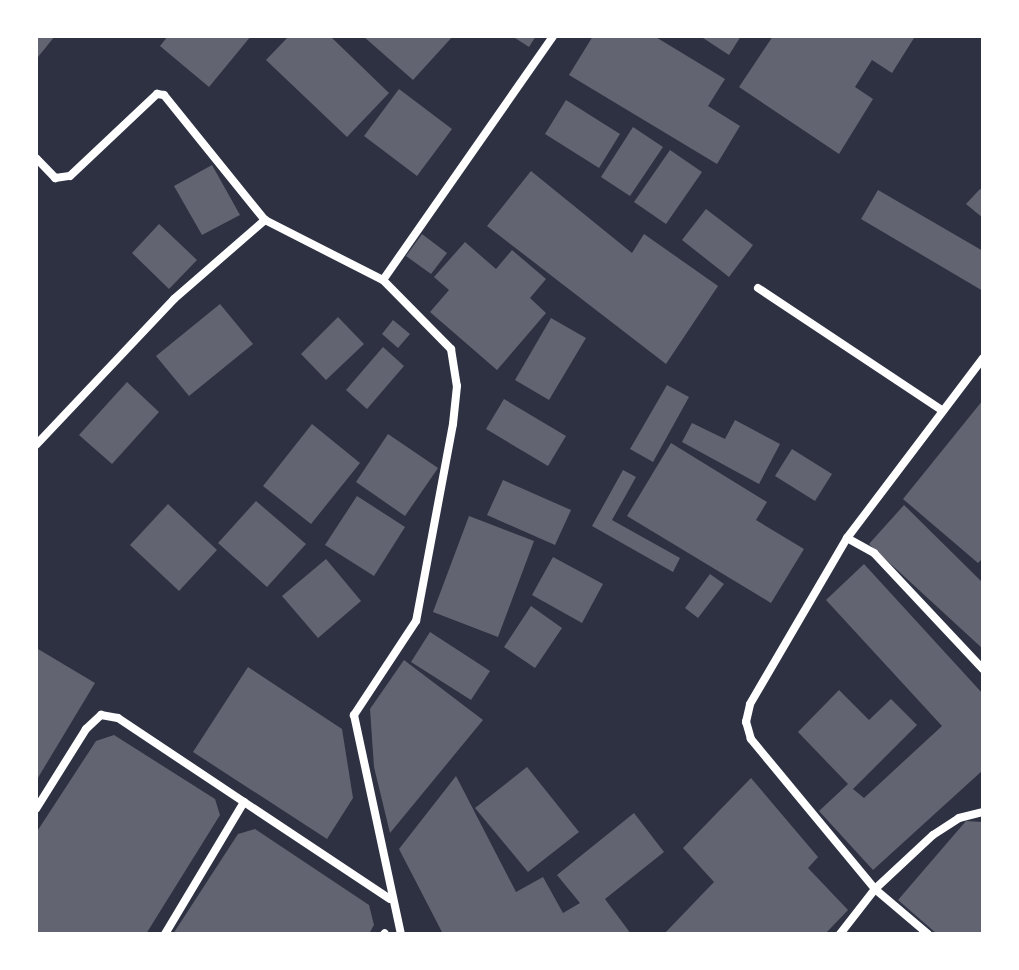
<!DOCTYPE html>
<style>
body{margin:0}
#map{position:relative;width:1019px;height:970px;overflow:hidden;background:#2d3142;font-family:Bitter,serif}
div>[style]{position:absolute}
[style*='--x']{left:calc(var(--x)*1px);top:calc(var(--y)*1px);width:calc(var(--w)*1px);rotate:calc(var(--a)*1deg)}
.building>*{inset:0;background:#626471}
.minor>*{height:8px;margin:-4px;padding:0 4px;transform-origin:4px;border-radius:4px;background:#fff}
span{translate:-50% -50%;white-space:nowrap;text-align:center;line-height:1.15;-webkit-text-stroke:8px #fff;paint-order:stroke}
.frame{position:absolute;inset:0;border:38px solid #fff;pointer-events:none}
</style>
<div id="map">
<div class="building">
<div style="clip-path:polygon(36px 36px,55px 36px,38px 57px,36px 55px)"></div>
<div style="clip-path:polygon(168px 36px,251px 36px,209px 87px,160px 46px)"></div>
<div style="clip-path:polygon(289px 36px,330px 36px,389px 93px,347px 137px,266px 60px)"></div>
<div style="clip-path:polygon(363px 36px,453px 36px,413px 80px)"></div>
<div style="clip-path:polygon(512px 36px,536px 36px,529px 47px)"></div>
<div style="clip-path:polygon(593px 36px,654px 36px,725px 79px,708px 106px,740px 126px,717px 164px,569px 75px)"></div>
<div style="clip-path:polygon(700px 36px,741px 36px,729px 55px)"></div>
<div style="clip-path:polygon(773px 36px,912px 36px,914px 38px,892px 73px,872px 60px,855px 87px,873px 99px,839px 154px,739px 87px)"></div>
<div style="clip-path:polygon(399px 89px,452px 129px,417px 176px,364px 136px)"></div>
<div style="clip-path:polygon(566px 100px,620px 134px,599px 168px,545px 134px)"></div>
<div style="clip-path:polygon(633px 127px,663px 147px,630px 196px,601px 177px)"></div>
<div style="clip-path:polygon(670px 150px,702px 172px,666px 224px,634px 202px)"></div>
<div style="clip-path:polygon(212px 165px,240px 215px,202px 235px,174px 186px)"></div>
<div style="clip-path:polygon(531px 171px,632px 253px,644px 234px,718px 286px,666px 364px,487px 226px)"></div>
<div style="clip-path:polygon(980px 189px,983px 191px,983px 218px,966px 204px)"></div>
<div style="clip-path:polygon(878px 190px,983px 251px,983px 291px,861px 219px)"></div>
<div style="clip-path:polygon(706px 209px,753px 245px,729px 277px,682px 240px)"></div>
<div style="clip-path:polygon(159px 224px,197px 260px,169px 289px,132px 253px)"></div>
<div style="clip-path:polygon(422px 234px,447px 253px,431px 274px,406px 256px)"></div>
<div style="clip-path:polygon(465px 242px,496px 269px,512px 250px,546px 279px,530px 298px,546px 313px,497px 370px,430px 312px,449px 290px,434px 277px)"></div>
<div style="clip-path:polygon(220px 304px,253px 344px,189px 396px,156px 356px)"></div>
<div style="clip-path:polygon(338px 317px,364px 344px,326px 380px,301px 354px)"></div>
<div style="clip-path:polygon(551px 318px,586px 338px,549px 400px,515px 380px)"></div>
<div style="clip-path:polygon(393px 320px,410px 334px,398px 348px,382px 334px)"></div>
<div style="clip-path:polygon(383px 347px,404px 366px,367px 409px,346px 390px)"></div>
<div style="clip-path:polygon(127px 382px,159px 412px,112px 464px,79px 435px)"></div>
<div style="clip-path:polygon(667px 385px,689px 397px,653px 462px,630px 449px)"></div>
<div style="clip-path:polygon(504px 399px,566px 436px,548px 466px,486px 429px)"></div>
<div style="clip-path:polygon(983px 400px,983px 558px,978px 563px,903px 499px)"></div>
<div style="clip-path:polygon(735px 420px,780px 444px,759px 484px,682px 442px,692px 423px,725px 439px)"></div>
<div style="clip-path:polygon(312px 424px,360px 463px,311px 524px,263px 486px)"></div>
<div style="clip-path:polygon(388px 434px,438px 468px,405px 516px,356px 482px)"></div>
<div style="clip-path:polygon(671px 443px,767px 502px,756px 520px,804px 549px,771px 603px,627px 516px)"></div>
<div style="clip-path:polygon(792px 449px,832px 474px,815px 501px,775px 476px)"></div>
<div style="clip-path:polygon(623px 470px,636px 477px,612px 520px,680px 558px,673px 572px,592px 526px)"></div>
<div style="clip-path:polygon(503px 480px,571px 510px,555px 545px,487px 515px)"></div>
<div style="clip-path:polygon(357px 496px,405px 527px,374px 576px,325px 545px)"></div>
<div style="clip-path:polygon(256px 501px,306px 544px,267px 587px,218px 543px)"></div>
<div style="clip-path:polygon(168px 504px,217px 550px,179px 591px,130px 545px)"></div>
<div style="clip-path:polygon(904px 505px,983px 583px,983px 649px,869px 544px)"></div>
<div style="clip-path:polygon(469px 516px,534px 541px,498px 637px,433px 612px)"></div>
<div style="clip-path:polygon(553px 557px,603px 584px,582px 623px,532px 595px)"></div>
<div style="clip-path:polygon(326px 559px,361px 601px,318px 638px,282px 596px)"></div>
<div style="clip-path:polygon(864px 564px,983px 694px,983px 770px,873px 870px,819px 811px,848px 784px,798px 732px,839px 690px,869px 720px,891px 699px,917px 725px,853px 789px,864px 798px,942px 726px,826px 600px)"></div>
<div style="clip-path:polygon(710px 574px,724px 584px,698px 618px,685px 608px)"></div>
<div style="clip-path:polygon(531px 606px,562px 628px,535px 668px,504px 647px)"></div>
<div style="clip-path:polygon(430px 632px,490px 671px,471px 700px,411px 662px)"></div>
<div style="clip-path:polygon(38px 649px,95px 683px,36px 781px,36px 652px)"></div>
<div style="clip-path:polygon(404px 660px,483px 720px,390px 833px,374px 767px,370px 709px)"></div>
<div style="clip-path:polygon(248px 667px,342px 729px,353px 798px,327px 839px,193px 752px)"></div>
<div style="clip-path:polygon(114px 735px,215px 799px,220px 815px,146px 934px,36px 934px,36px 833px,96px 741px)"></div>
<div style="clip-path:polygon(527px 767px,579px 832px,528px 872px,475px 808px)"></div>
<div style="clip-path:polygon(456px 776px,516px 892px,543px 877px,563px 913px,580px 903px,557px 875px,634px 813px,664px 852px,605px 899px,631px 934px,443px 934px,399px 849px)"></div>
<div style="clip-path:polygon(751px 778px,818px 857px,808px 868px,848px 910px,825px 934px,664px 934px,714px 882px,683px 848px)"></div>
<div style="clip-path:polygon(966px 821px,983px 822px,983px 934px,937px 934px,898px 900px)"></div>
<div style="clip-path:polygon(255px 829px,369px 905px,374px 925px,369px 934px,173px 934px,238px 834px)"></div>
</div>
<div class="minor">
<div style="--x:36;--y:158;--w:28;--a:46"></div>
<div style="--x:55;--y:178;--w:15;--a:-8"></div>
<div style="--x:70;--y:176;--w:120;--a:-43.3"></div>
<div style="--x:157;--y:94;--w:7;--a:8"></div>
<div style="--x:164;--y:95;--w:161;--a:51.1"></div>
<div style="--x:265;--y:220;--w:132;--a:27"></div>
<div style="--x:383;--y:280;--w:97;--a:45.4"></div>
<div style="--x:451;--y:349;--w:37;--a:81"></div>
<div style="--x:457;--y:386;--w:38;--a:96"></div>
<div style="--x:453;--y:424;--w:200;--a:100.6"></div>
<div style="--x:416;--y:621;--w:113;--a:123.4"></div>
<div style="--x:354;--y:715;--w:224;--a:77.9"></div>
<div style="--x:383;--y:280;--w:297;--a:-55.1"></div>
<div style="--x:758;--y:288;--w:222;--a:33.6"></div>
<div style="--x:36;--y:445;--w:201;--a:-46.6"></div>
<div style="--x:174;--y:299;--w:121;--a:-41"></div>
<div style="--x:847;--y:538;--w:31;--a:29"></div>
<div style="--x:874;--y:553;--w:159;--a:46.8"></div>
<div style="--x:244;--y:802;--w:175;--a:33.6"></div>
<div style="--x:36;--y:809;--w:94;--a:-58"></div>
<div style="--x:86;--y:729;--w:21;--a:-43"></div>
<div style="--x:101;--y:715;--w:17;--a:10"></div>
<div style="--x:118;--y:718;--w:151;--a:33.7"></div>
<div style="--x:244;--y:802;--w:154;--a:120.9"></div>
<div style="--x:384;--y:934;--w:1;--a:-45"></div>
<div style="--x:840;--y:934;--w:57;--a:-52.1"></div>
<div style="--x:875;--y:889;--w:195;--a:-129.6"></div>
<div style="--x:751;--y:739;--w:18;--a:-106"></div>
<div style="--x:746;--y:722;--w:18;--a:-77"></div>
<div style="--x:750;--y:704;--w:192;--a:-59.7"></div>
<div style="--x:847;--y:538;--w:226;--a:-52.9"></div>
<div style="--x:928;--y:934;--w:70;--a:-139.7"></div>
<div style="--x:875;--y:889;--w:79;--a:-43"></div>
<div style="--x:933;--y:835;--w:31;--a:-33"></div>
<div style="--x:959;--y:818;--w:25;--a:-14"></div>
</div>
<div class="frame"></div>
</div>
